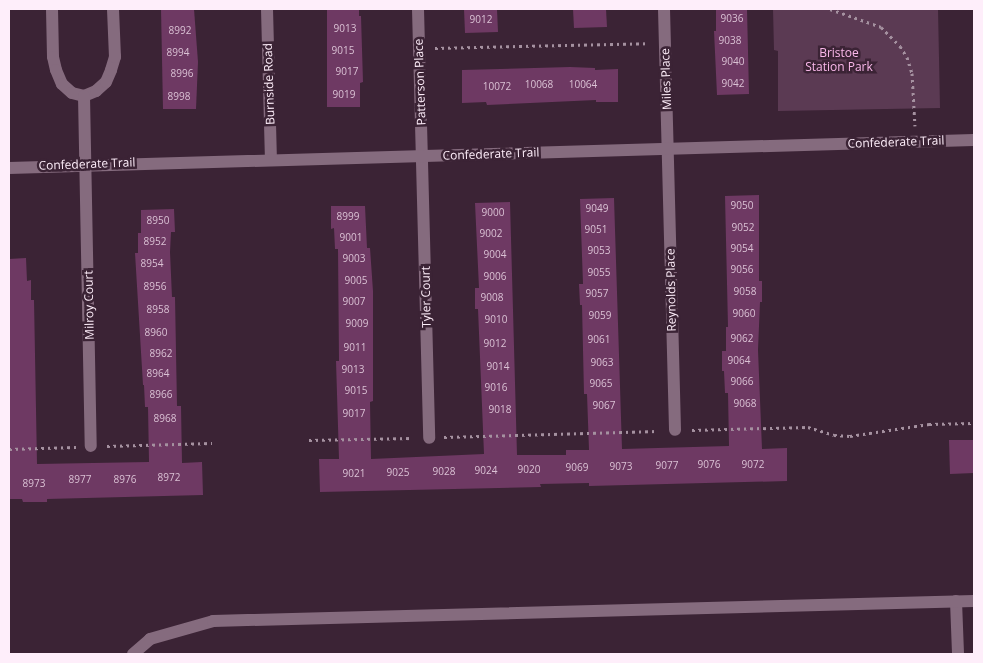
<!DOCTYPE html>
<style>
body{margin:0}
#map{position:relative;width:983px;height:663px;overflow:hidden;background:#3b2335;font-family:"Open Sans",sans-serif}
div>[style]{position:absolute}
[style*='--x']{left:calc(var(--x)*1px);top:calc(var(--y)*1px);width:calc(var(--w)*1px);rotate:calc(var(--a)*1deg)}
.green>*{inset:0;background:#5b3a53}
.building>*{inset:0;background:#6e3963}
.path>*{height:3px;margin-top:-1.5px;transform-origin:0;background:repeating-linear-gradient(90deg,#a591a0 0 2.5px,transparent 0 6.5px)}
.minor>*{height:12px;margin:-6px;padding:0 6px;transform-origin:6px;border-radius:6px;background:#856b7e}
span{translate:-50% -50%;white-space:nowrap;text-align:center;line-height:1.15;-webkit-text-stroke:5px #3b2335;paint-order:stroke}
.number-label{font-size:10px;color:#dac1d4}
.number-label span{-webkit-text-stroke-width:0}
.park-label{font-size:12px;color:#fab8ea}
.street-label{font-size:12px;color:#feeefa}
.frame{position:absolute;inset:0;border:10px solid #feeefa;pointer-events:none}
</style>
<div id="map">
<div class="green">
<div style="clip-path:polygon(773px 9px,938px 9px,940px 108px,778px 111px,778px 51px,774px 50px)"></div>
</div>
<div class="building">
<div style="clip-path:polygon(161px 9px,194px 9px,198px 62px,196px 109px,163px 109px)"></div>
<div style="clip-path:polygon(327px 9px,359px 9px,359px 16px,361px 16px,363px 82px,360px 83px,360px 107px,327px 107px)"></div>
<div style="clip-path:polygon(464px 9px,497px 9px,498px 32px,465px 33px)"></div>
<div style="clip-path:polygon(573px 9px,606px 9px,607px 27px,574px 28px)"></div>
<div style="clip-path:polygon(716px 9px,747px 9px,749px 94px,717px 95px,714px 31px,716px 31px)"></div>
<div style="clip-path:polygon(570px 67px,595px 68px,595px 70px,618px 69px,618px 102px,596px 102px,596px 100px,487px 105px,486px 102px,462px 103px,462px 70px)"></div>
<div style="clip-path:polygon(759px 195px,759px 281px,762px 281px,762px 302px,760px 302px,758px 350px,762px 449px,787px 448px,787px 481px,589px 486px,589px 483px,540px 484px,541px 487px,320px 492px,319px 459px,339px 459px,336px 361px,339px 361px,338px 249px,335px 249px,334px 228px,331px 229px,331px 206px,365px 206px,367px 248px,370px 248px,373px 291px,373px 401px,370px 402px,371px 459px,484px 454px,478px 309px,475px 309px,475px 288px,479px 288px,475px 203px,510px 202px,517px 455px,566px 455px,566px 450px,589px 450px,587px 394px,584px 394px,582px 305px,580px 305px,579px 284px,583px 284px,580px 199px,614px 198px,622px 449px,729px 446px,728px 393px,725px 393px,724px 371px,722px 371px,722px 351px,726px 351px,726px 327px,728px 327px,725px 196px)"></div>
<div style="clip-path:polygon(174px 209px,175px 232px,171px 232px,170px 252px,172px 297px,175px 297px,177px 406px,181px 406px,182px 463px,202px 462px,203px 495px,47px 499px,47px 502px,23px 502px,22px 499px,9px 499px,9px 259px,26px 258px,27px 281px,31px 280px,31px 300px,34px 300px,37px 464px,149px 462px,148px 407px,145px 407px,144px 385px,143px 385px,135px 253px,138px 253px,138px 233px,141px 233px,141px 210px)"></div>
<div style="clip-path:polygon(949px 440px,974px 440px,974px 473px,950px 474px)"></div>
</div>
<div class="path">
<div style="--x:830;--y:9;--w:54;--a:19.4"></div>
<div style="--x:881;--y:27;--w:27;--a:45"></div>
<div style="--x:900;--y:46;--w:13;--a:58"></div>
<div style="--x:907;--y:57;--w:17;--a:73"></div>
<div style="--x:912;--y:73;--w:53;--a:86.8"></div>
<div style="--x:435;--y:48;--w:214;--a:-1.3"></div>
<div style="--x:692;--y:430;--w:116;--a:-1.5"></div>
<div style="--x:808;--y:427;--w:27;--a:17"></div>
<div style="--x:834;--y:435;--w:16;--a:4"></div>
<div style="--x:850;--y:436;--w:80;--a:-8.6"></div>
<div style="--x:929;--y:424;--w:45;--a:-1.3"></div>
<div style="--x:444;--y:437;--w:214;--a:-1.6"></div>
<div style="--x:309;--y:440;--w:104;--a:-1.1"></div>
<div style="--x:107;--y:446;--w:105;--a:-1.6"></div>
<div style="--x:9;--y:449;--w:67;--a:-1.7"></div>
</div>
<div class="minor">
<div style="--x:52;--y:9;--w:48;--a:88.8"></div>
<div style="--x:53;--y:57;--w:13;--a:77"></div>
<div style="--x:56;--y:70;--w:15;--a:67"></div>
<div style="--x:62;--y:84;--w:13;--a:42"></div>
<div style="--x:72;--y:93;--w:12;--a:14"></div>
<div style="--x:84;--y:96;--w:13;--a:-23"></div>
<div style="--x:96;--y:91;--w:13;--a:-42"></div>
<div style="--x:106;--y:82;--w:13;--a:-67"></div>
<div style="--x:111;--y:70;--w:14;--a:-73"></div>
<div style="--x:115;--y:57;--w:48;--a:-92.4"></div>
<div style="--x:267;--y:9;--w:150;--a:88.5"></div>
<div style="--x:418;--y:9;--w:429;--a:88.5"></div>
<div style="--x:664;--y:9;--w:421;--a:88.5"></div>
<div style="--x:84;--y:96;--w:350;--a:88.9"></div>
<div style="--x:9;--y:168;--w:965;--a:-1.66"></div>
<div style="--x:956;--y:601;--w:53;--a:87.8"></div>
<div style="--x:133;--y:654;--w:23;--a:-41"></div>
<div style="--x:150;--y:639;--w:66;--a:-15.9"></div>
<div style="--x:213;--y:621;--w:761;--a:-1.51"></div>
</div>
<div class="number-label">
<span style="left:732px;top:19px">9036</span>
<span style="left:481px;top:20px">9012</span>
<span style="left:345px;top:29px">9013</span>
<span style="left:180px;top:31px">8992</span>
<span style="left:730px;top:41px">9038</span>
<span style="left:343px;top:51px">9015</span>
<span style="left:178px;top:53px">8994</span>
<span style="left:733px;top:62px">9040</span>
<span style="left:347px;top:72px">9017</span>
<span style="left:182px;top:74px">8996</span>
<span style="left:733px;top:84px">9042</span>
<span style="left:539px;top:85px">10068</span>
<span style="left:583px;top:85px">10064</span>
<span style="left:497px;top:87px">10072</span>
<span style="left:344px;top:95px">9019</span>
<span style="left:179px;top:97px">8998</span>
<span style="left:742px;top:206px">9050</span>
<span style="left:597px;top:209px">9049</span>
<span style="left:493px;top:213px">9000</span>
<span style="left:348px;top:217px">8999</span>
<span style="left:158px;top:221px">8950</span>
<span style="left:743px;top:228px">9052</span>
<span style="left:596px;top:230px">9051</span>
<span style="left:491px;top:234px">9002</span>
<span style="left:351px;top:238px">9001</span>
<span style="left:155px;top:242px">8952</span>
<span style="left:742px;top:249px">9054</span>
<span style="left:599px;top:251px">9053</span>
<span style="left:495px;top:255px">9004</span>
<span style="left:354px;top:259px">9003</span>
<span style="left:152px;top:264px">8954</span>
<span style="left:742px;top:270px">9056</span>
<span style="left:599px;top:273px">9055</span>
<span style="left:495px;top:277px">9006</span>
<span style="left:356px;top:281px">9005</span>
<span style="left:155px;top:287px">8956</span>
<span style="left:745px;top:292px">9058</span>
<span style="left:597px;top:294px">9057</span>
<span style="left:492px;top:298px">9008</span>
<span style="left:354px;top:302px">9007</span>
<span style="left:158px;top:310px">8958</span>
<span style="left:744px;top:314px">9060</span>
<span style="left:600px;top:316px">9059</span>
<span style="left:496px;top:320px">9010</span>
<span style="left:357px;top:324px">9009</span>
<span style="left:156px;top:333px">8960</span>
<span style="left:742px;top:339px">9062</span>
<span style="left:599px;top:340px">9061</span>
<span style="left:495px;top:344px">9012</span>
<span style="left:355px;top:348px">9011</span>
<span style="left:161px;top:354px">8962</span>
<span style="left:739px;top:361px">9064</span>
<span style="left:602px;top:363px">9063</span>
<span style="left:498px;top:367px">9014</span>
<span style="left:353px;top:370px">9013</span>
<span style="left:158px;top:374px">8964</span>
<span style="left:742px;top:382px">9066</span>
<span style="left:601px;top:384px">9065</span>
<span style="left:496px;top:388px">9016</span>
<span style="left:356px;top:391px">9015</span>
<span style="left:161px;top:395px">8966</span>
<span style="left:745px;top:404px">9068</span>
<span style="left:604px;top:406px">9067</span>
<span style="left:500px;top:410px">9018</span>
<span style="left:354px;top:414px">9017</span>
<span style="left:165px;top:419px">8968</span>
<span style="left:709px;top:465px">9076</span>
<span style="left:753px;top:465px">9072</span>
<span style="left:667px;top:466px">9077</span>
<span style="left:621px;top:467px">9073</span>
<span style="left:577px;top:468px">9069</span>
<span style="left:529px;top:470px">9020</span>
<span style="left:486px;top:471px">9024</span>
<span style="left:444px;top:472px">9028</span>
<span style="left:398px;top:473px">9025</span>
<span style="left:354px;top:474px">9021</span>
<span style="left:169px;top:478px">8972</span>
<span style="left:80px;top:480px">8977</span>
<span style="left:125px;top:480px">8976</span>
<span style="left:34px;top:484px">8973</span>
</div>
<div class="park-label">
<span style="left:839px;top:60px">Bristoe<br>Station Park</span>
</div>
<div class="street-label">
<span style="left:666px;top:79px;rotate:-92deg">Miles Place</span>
<span style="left:420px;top:82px;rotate:-92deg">Patterson Place</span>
<span style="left:269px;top:84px;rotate:-92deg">Burnside Road</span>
<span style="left:896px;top:142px;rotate:-2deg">Confederate Trail</span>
<span style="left:491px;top:154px;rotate:-2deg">Confederate Trail</span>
<span style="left:87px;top:164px;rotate:-2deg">Confederate Trail</span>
<span style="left:671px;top:290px;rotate:-91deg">Reynolds Place</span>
<span style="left:426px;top:297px;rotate:-91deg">Tyler Court</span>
<span style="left:89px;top:305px;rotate:-91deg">Milroy Court</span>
</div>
<div class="frame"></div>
</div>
